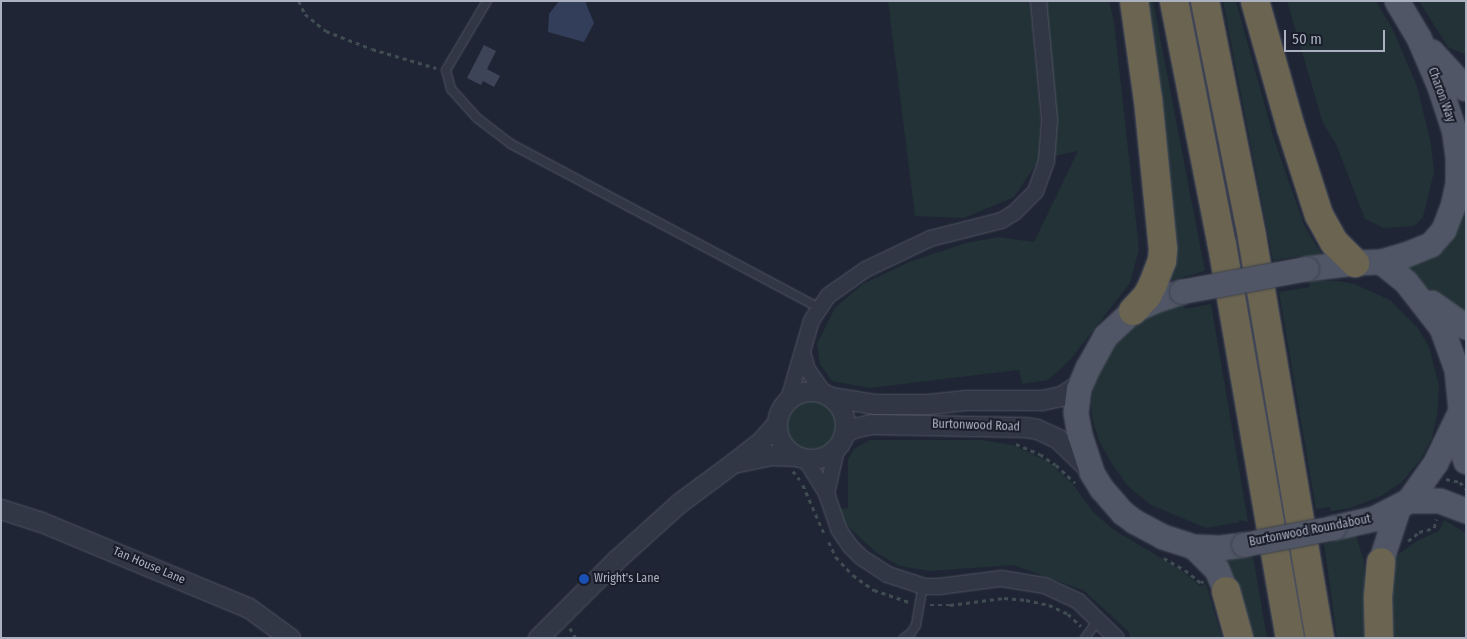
<!DOCTYPE html>
<style>
body{margin:0}
#map{position:relative;width:1467px;height:639px;overflow:hidden;background:#1f2534;font-family:"Fira Sans Condensed",sans-serif}
div>[style]{position:absolute}
[style*='--x']{left:calc(var(--x)*1px);top:calc(var(--y)*1px);width:calc(var(--w)*1px);rotate:calc(var(--a)*1deg)}
.green>*{inset:0;background:#223236}
.round{border-radius:50%}
.water>*{inset:0;background:#333e5b}
.building>*{inset:0;background:#3d4457}
.path>*{height:2.5px;margin-top:-1.25px;transform-origin:0;background:repeating-linear-gradient(90deg,#3f4d53 0 4px,transparent 0 8px)}
.roads{filter:drop-shadow(0 0 1px #505463) drop-shadow(0 0 1px #505463)}
.service>*{height:8px;margin:-4px;padding:0 4px;transform-origin:4px;border-radius:4px;background:#323745}
.minor>*{height:15px;margin:-7.5px;padding:0 7.5px;transform-origin:7.5px;border-radius:7.5px;background:#323745}
.tertiary>*{height:19px;margin:-9.5px;padding:0 9.5px;transform-origin:9.5px;border-radius:9.5px;background:#323745}
.tertiary>.ring{margin:-9.5px;padding:0;box-sizing:content-box;background:none;border:19px solid #323745;border-radius:50%}
.primary>*{height:24px;margin:-12px;padding:0 12px;transform-origin:12px;border-radius:12px;background:#505665}
.motorway>*{height:28px;margin:-14px;padding:0 14px;transform-origin:14px;border-radius:14px;background:#6a6450}
.bridges{filter:drop-shadow(0 0 1px #3c404e) drop-shadow(0 0 1px #3c404e)}
.primary-bridge>*{height:24px;margin:-12px;padding:0 12px;transform-origin:12px;border-radius:12px;background:#505665}
.dots>*{width:14px;height:14px;translate:-50% -50%;box-sizing:border-box;border:2px solid #181d29;border-radius:50%}
span{translate:-50% -50%;white-space:nowrap;text-align:center;line-height:1.15;-webkit-text-stroke:4px #181d29;paint-order:stroke}
.street-label{font-size:12px;color:#acb1c2}
.poi-label{font-size:12px;color:#acb1c2}
.left{translate:0 -50%;text-align:left}
.frame{position:absolute;inset:0;border:2px solid #acb1c2;pointer-events:none}
.scale{position:absolute;left:1284px;top:30px;width:101px;height:22px;box-sizing:border-box;border:2px solid #acb1c2;border-top:0;padding-left:6px;font-size:15px;line-height:18px;white-space:nowrap;color:#acb1c2;-webkit-text-stroke:4px #181d29;paint-order:stroke}
</style>
<div id="map">
<div class="green">
<div style="clip-path:polygon(888px 1px,1030px 1px,1040px 116px,1039px 160px,1014px 197px,964px 218px,915px 216px)"></div>
<div style="clip-path:polygon(1043px 1px,1109px 1px,1114px 22px,1139px 249px,1130px 283px,1070px 360px,1048px 380px,1022px 384px,1019px 370px,870px 388px,832px 381px,820px 364px,817px 344px,835px 308px,863px 284px,909px 262px,966px 243px,999px 237px,1034px 242px,1078px 151px,1054px 156px)"></div>
<div style="clip-path:polygon(1140px 1px,1153px 1px,1205px 271px,1165px 282px)"></div>
<div style="clip-path:polygon(1223px 1px,1236px 1px,1274px 139px,1304px 225px,1324px 258px,1305px 260px,1304px 256px,1273px 260px)"></div>
<div style="clip-path:polygon(1287px 1px,1376px 1px,1393px 30px,1417px 86px,1431px 144px,1434px 172px,1423px 217px,1414px 226px,1384px 228px,1365px 219px,1336px 144px,1323px 123px)"></div>
<div style="clip-path:polygon(1419px 1px,1466px 1px,1466px 55px,1448px 47px)"></div>
<div style="clip-path:polygon(1466px 197px,1466px 316px,1401px 269px)"></div>
<div style="clip-path:polygon(1309px 281px,1338px 281px,1354px 284px,1390px 300px,1418px 328px,1429px 347px,1439px 386px,1437px 415px,1432px 438px,1420px 460px,1402px 482px,1381px 496px,1350px 508px,1331px 511px,1330px 507px,1316px 509px,1279px 292px,1310px 287px)"></div>
<div style="clip-path:polygon(1183px 299px,1185px 309px,1211px 304px,1248px 522px,1239px 520px,1239px 522px,1206px 528px,1151px 505px,1128px 486px,1112px 464px,1099px 441px,1092px 417px,1091px 402px,1096px 378px,1117px 341px,1132px 325px)"></div>
<div class="round" style="left:786px;top:400px;width:50px;height:50px"></div>
<div style="clip-path:polygon(870px 440px,981px 440px,1012px 445px,1047px 461px,1072px 483px,1093px 512px,1114px 530px,1181px 570px,1200px 586px,1206px 584px,1222px 638px,1131px 638px,1128px 631px,1083px 590px,1013px 565px,930px 571px,900px 566px,877px 553px,854px 532px,844px 522px,838px 509px,848px 508px,848px 460px,854px 449px)"></div>
<div style="clip-path:polygon(1444px 520px,1466px 533px,1466px 638px,1385px 638px,1393px 558px,1417px 541px,1439px 531px)"></div>
<div style="clip-path:polygon(1356px 535px,1364px 562px,1366px 638px,1337px 638px,1324px 543px,1336px 541px,1336px 538px)"></div>
<div style="clip-path:polygon(1245px 551px,1247px 557px,1253px 556px,1267px 638px,1248px 638px,1242px 601px,1226px 561px)"></div>
</div>
<div class="water">
<div style="clip-path:polygon(559px 1px,585px 1px,594px 23px,584px 42px,548px 32px,549px 14px)"></div>
</div>
<div class="building">
<div style="clip-path:polygon(484px 45px,496px 51px,487px 69px,500px 76px,494px 87px,483px 81px,481px 85px,467px 78px)"></div>
</div>
<div class="path">
<div style="--x:299;--y:1;--w:14;--a:65"></div>
<div style="--x:305;--y:14;--w:27;--a:39"></div>
<div style="--x:326;--y:31;--w:49;--a:21.4"></div>
<div style="--x:372;--y:49;--w:67;--a:16.5"></div>
<div style="--x:1016;--y:444;--w:26;--a:23"></div>
<div style="--x:1040;--y:454;--w:19;--a:35"></div>
<div style="--x:1056;--y:465;--w:26;--a:43"></div>
<div style="--x:793;--y:471;--w:11;--a:52"></div>
<div style="--x:1446;--y:479;--w:14;--a:12"></div>
<div style="--x:1460;--y:482;--w:9;--a:49"></div>
<div style="--x:803;--y:485;--w:52;--a:66.4"></div>
<div style="--x:1408;--y:541;--w:14;--a:-39"></div>
<div style="--x:1419;--y:532;--w:16;--a:-15"></div>
<div style="--x:1434;--y:528;--w:9;--a:-77"></div>
<div style="--x:829;--y:542;--w:17;--a:65"></div>
<div style="--x:836;--y:557;--w:25;--a:47"></div>
<div style="--x:853;--y:575;--w:26;--a:36"></div>
<div style="--x:874;--y:590;--w:37;--a:19"></div>
<div style="--x:1164;--y:558;--w:24;--a:30"></div>
<div style="--x:1185;--y:570;--w:21;--a:39"></div>
<div style="--x:1201;--y:583;--w:3;--a:-45"></div>
<div style="--x:930;--y:605;--w:20;--a:0"></div>
<div style="--x:950;--y:605;--w:54;--a:-7.4"></div>
<div style="--x:1004;--y:598;--w:22;--a:5"></div>
<div style="--x:1026;--y:600;--w:24;--a:12"></div>
<div style="--x:1049;--y:605;--w:21;--a:25"></div>
<div style="--x:1068;--y:614;--w:18;--a:43"></div>
<div style="--x:570;--y:628;--w:12;--a:59"></div>
</div>
<div class="roads">
<div class="service">
<div style="--x:487;--y:1;--w:80;--a:120.7"></div>
<div style="--x:446;--y:70;--w:20;--a:75"></div>
<div style="--x:451;--y:89;--w:39;--a:48"></div>
<div style="--x:477;--y:118;--w:43;--a:37.4"></div>
<div style="--x:511;--y:144;--w:348;--a:28"></div>
<div style="--x:904;--y:638;--w:9;--a:-36"></div>
<div style="--x:911;--y:633;--w:9;--a:-58"></div>
<div style="--x:916;--y:625;--w:40;--a:-80"></div>
<div style="--x:1085;--y:638;--w:24;--a:-54"></div>
</div>
<div class="minor">
<div style="--x:802;--y:352;--w:18;--a:74"></div>
<div style="--x:807;--y:369;--w:29;--a:55"></div>
<div style="--x:788;--y:399;--w:82;--a:-73.8"></div>
<div style="--x:811;--y:320;--w:30;--a:-56"></div>
<div style="--x:828;--y:295;--w:45;--a:-35.1"></div>
<div style="--x:865;--y:269;--w:72;--a:-25.5"></div>
<div style="--x:930;--y:238;--w:73;--a:-14.2"></div>
<div style="--x:1001;--y:220;--w:15;--a:-32"></div>
<div style="--x:1014;--y:212;--w:30;--a:-45"></div>
<div style="--x:1035;--y:191;--w:32;--a:-70"></div>
<div style="--x:1046;--y:161;--w:42;--a:-85.9"></div>
<div style="--x:1049;--y:119;--w:119;--a:-95.3"></div>
<div style="--x:805;--y:459;--w:40;--a:58"></div>
<div style="--x:826;--y:493;--w:39;--a:71"></div>
<div style="--x:839;--y:530;--w:18;--a:56"></div>
<div style="--x:849;--y:545;--w:17;--a:45"></div>
<div style="--x:861;--y:557;--w:31;--a:33"></div>
<div style="--x:887;--y:574;--w:38;--a:18"></div>
<div style="--x:923;--y:586;--w:16;--a:0"></div>
<div style="--x:939;--y:586;--w:63;--a:-7.4"></div>
<div style="--x:1001;--y:578;--w:44;--a:9.2"></div>
<div style="--x:1044;--y:585;--w:38;--a:25"></div>
<div style="--x:1078;--y:601;--w:53;--a:44.2"></div>
<div style="--x:826;--y:493;--w:45;--a:-77.2"></div>
</div>
<div class="tertiary">
<div class="ring" style="left:777px;top:391px;width:49px;height:49px"></div>
<div style="--x:831;--y:397;--w:45;--a:9"></div>
<div style="--x:875;--y:404;--w:53;--a:0"></div>
<div style="--x:928;--y:404;--w:38;--a:-6"></div>
<div style="--x:966;--y:400;--w:76;--a:0"></div>
<div style="--x:1042;--y:400;--w:19;--a:-12"></div>
<div style="--x:1061;--y:396;--w:24;--a:-33"></div>
<div style="--x:844;--y:433;--w:10;--a:-29"></div>
<div style="--x:853;--y:428;--w:19;--a:-12"></div>
<div style="--x:872;--y:424;--w:153;--a:1.1"></div>
<div style="--x:1025;--y:427;--w:12;--a:9"></div>
<div style="--x:1037;--y:429;--w:23;--a:25"></div>
<div style="--x:1058;--y:439;--w:45;--a:44.1"></div>
<div style="--x:738;--y:462;--w:33;--a:-12"></div>
<div style="--x:770;--y:455;--w:26;--a:2"></div>
<div style="--x:1;--y:509;--w:40;--a:18"></div>
<div style="--x:39;--y:521;--w:227;--a:22.5"></div>
<div style="--x:249;--y:608;--w:51;--a:36.2"></div>
<div style="--x:538;--y:638;--w:112;--a:-45"></div>
<div style="--x:617;--y:559;--w:84;--a:-42.1"></div>
<div style="--x:679;--y:503;--w:67;--a:-36.5"></div>
<div style="--x:733;--y:463;--w:37;--a:-38"></div>
<div style="--x:762;--y:440;--w:21;--a:-49"></div>
</div>
<div class="primary">
<div style="--x:1432;--y:52;--w:50;--a:47.4"></div>
<div style="--x:1307;--y:269;--w:48;--a:-7.1"></div>
<div style="--x:1355;--y:263;--w:26;--a:-2"></div>
<div style="--x:1381;--y:262;--w:26;--a:-16"></div>
<div style="--x:1406;--y:255;--w:27;--a:-22"></div>
<div style="--x:1431;--y:245;--w:20;--a:-49"></div>
<div style="--x:1444;--y:230;--w:25;--a:-69"></div>
<div style="--x:1453;--y:207;--w:24;--a:-78"></div>
<div style="--x:1458;--y:184;--w:27;--a:-90"></div>
<div style="--x:1458;--y:157;--w:27;--a:-98"></div>
<div style="--x:1454;--y:130;--w:45;--a:-108"></div>
<div style="--x:1440;--y:87;--w:53;--a:-113.2"></div>
<div style="--x:1419;--y:38;--w:43;--a:-120.7"></div>
<div style="--x:1182;--y:292;--w:26;--a:162"></div>
<div style="--x:1157;--y:300;--w:26;--a:155"></div>
<div style="--x:1133;--y:311;--w:37;--a:137"></div>
<div style="--x:1106;--y:336;--w:37;--a:119"></div>
<div style="--x:1088;--y:368;--w:23;--a:113"></div>
<div style="--x:1079;--y:389;--w:24;--a:97"></div>
<div style="--x:1076;--y:413;--w:22;--a:80"></div>
<div style="--x:1080;--y:435;--w:40;--a:72"></div>
<div style="--x:1092;--y:473;--w:19;--a:58"></div>
<div style="--x:1102;--y:489;--w:32;--a:49"></div>
<div style="--x:1123;--y:513;--w:15;--a:37"></div>
<div style="--x:1135;--y:522;--w:32;--a:28"></div>
<div style="--x:1163;--y:537;--w:33;--a:18"></div>
<div style="--x:1194;--y:547;--w:26;--a:2"></div>
<div style="--x:1220;--y:548;--w:24;--a:-7"></div>
<div style="--x:1432;--y:303;--w:42;--a:35.2"></div>
<div style="--x:1456;--y:423;--w:40;--a:75.6"></div>
<div style="--x:1409;--y:501;--w:31;--a:0"></div>
<div style="--x:1440;--y:501;--w:28;--a:21"></div>
<div style="--x:1334;--y:528;--w:41;--a:-12.7"></div>
<div style="--x:1374;--y:519;--w:39;--a:-27"></div>
<div style="--x:1409;--y:501;--w:47;--a:-54.6"></div>
<div style="--x:1436;--y:463;--w:58;--a:-64.3"></div>
<div style="--x:1461;--y:411;--w:41;--a:-95.6"></div>
<div style="--x:1457;--y:370;--w:45;--a:-109.7"></div>
<div style="--x:1442;--y:328;--w:58;--a:-128"></div>
<div style="--x:1406;--y:282;--w:32;--a:-141"></div>
<div style="--x:1194;--y:547;--w:33;--a:45"></div>
<div style="--x:1217;--y:570;--w:23;--a:67"></div>
<div style="--x:1381;--y:562;--w:58;--a:-71.9"></div>
</div>
<div class="motorway">
<div style="--x:1174;--y:1;--w:249;--a:78.9"></div>
<div style="--x:1222;--y:245;--w:399;--a:80.2"></div>
<div style="--x:1205;--y:1;--w:241;--a:78.7"></div>
<div style="--x:1252;--y:237;--w:407;--a:80.4"></div>
<div style="--x:1255;--y:1;--w:132;--a:74.2"></div>
<div style="--x:1291;--y:128;--w:91;--a:72.2"></div>
<div style="--x:1319;--y:215;--w:31;--a:61"></div>
<div style="--x:1334;--y:242;--w:30;--a:45"></div>
<div style="--x:1133;--y:311;--w:21;--a:-47"></div>
<div style="--x:1147;--y:296;--w:13;--a:-63"></div>
<div style="--x:1153;--y:284;--w:25;--a:-69"></div>
<div style="--x:1162;--y:261;--w:12;--a:-85"></div>
<div style="--x:1163;--y:249;--w:150;--a:-95.7"></div>
<div style="--x:1148;--y:100;--w:100;--a:-98"></div>
<div style="--x:1226;--y:591;--w:49;--a:74.5"></div>
<div style="--x:1379;--y:638;--w:41;--a:-91.4"></div>
<div style="--x:1378;--y:597;--w:35;--a:-85"></div>
</div>
</div>
<div class="bridges">
<div class="primary-bridge">
<div style="--x:1182;--y:292;--w:127;--a:-10.4"></div>
<div style="--x:1244;--y:545;--w:92;--a:-10.7"></div>
</div>
</div>
<div class="dots">
<div style="left:584px;top:579px;background:#1a4fb4"></div>
</div>
<div class="street-label">
<span style="left:1441px;top:95px;rotate:70deg">Charon Way</span>
<span style="left:976px;top:426px;rotate:2deg">Burtonwood Road</span>
<span style="left:1310px;top:531px;rotate:-11deg">Burtonwood Roundabout</span>
<span style="left:149px;top:566px;rotate:23deg">Tan House Lane</span>
</div>
<div class="poi-label">
<span class="left" style="left:594px;top:579px">Wright's Lane</span>
</div>
<div class="frame"></div>
<div class="scale">50 m</div>
</div>
